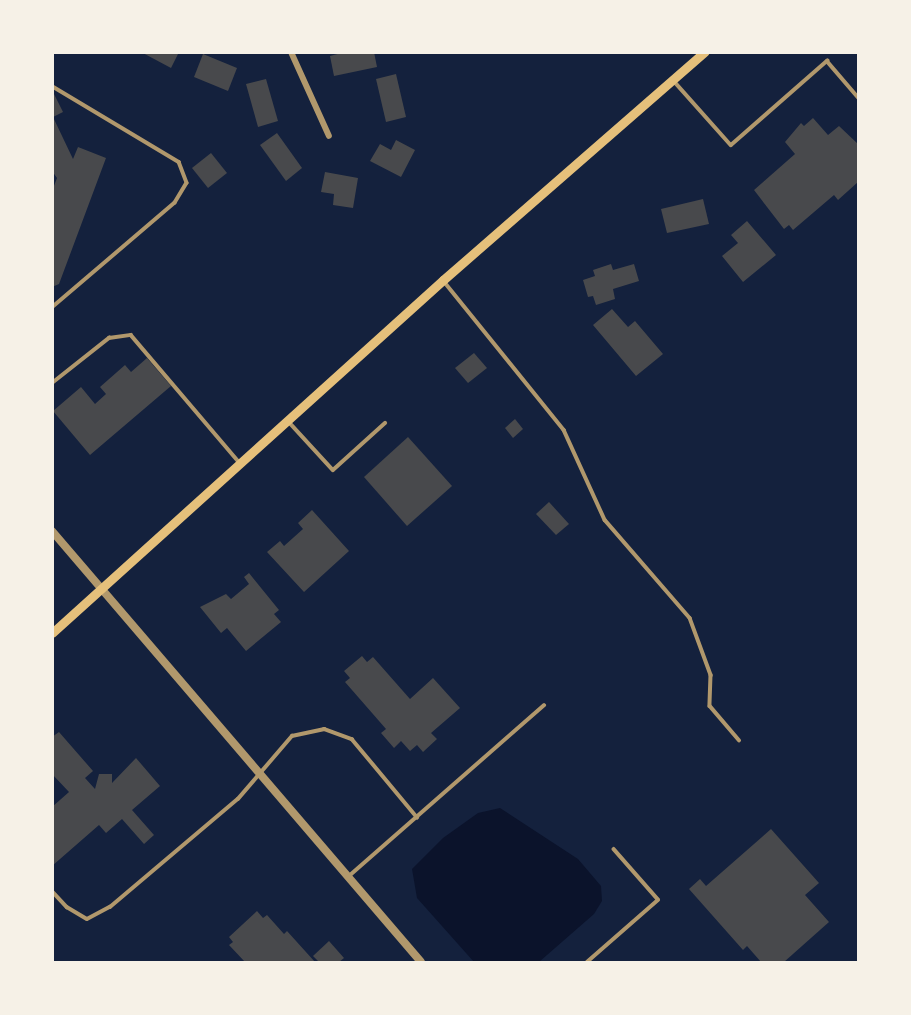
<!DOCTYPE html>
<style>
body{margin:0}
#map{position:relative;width:911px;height:1015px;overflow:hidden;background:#14213d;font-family:"Space Grotesk",sans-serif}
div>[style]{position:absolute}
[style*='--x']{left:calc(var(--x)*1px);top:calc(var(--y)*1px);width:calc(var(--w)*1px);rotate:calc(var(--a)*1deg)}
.water>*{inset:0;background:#0b132b}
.building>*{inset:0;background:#48494c}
.service>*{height:3.5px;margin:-1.75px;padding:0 1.75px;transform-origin:1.75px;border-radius:1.75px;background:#b1986c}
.minor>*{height:6px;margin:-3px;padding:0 3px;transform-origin:3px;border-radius:3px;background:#b1986c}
.tertiary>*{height:8px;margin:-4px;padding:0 4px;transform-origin:4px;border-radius:4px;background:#b1986c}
.secondary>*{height:9px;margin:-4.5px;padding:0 4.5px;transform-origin:4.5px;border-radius:4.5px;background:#e5c07b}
span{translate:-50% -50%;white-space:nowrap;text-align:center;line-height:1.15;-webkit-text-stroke:5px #f6f1e7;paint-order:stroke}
.frame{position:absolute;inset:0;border:54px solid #f6f1e7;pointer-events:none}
</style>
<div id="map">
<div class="water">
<div style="clip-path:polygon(500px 808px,578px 859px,601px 886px,602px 901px,594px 914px,539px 962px,474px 962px,417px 898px,412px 869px,443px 838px,478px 813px)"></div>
</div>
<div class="building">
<div style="clip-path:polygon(141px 52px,179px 52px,171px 68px)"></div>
<div style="clip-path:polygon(345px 52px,374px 52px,377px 67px,334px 76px,330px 56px)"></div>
<div style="clip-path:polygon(203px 54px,237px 68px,228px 91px,194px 77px)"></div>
<div style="clip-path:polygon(396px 74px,406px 117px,386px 122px,376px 79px)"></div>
<div style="clip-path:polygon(266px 79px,278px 121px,258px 127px,246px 84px)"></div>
<div style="clip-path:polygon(52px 90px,63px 112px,53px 117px,73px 159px,78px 147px,106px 158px,59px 284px,52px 287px,52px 191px,57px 178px,52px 171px)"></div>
<div style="clip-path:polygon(813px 118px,828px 135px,839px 126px,858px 144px,858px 182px,838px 200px,834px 195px,793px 230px,789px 225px,784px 229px,754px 190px,795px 154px,785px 142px,801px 123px,804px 126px)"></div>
<div style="clip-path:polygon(277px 133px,302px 168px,286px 181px,260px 145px)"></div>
<div style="clip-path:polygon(396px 140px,415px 150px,401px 177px,370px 161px,380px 144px,391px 150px)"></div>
<div style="clip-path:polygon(211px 153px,227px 173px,208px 188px,192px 168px)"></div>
<div style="clip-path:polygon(325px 172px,358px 178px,353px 208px,333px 205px,334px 194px,321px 192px)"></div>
<div style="clip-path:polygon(703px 199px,709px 224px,667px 233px,661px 209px)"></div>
<div style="clip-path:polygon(747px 221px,776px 255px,743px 282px,722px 256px,738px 243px,731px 235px)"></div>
<div style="clip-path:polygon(611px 264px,613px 270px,634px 264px,639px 281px,613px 289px,615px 299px,596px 305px,593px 296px,588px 297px,583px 280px,595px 276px,593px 270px)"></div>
<div style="clip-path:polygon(612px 309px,628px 327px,635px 321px,663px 354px,636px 376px,593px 325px)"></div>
<div style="clip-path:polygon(474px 353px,487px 368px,468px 383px,455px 368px)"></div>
<div style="clip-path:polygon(147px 358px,171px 386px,90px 455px,53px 411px,81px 387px,95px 404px,106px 394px,100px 387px,125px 365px,131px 372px)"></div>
<div style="clip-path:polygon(515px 419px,523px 429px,513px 438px,505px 428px)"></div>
<div style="clip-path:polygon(408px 437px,452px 486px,407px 526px,364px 477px)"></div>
<div style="clip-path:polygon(549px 502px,569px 524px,556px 535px,536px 514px)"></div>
<div style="clip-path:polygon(312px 510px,349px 551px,304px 592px,267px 552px,280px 541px,284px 546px,303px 529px,298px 523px)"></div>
<div style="clip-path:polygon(249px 573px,279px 610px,274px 614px,281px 622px,246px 651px,227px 628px,221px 633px,200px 607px,226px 594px,231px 599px,249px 584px,244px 577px)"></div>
<div style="clip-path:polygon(362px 656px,367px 662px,373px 657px,410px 699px,433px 678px,460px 708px,431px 733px,437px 739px,423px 752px,417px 745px,410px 751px,401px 741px,394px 748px,381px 733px,386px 729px,345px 682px,350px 678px,344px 671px)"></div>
<div style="clip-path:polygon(59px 732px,93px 771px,85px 778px,95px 789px,99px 774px,112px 774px,112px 783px,136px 758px,160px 786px,132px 810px,154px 835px,144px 844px,122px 819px,106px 833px,99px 825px,52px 866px,52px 807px,69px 792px,52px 774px,52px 737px)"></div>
<div style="clip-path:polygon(771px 829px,819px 883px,805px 895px,829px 922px,784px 962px,761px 962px,747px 946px,743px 950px,689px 889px,700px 879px,706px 886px)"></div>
<div style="clip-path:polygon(257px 911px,263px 918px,267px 915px,284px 934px,287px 931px,315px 962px,245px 962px,229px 945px,233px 942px,229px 937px)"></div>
<div style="clip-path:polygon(329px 941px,344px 958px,339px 962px,319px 962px,313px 956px)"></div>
</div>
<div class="service">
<div style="--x:673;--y:80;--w:87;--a:48.3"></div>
<div style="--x:731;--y:145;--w:128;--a:-41.2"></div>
<div style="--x:827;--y:61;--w:48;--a:49.3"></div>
<div style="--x:52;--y:86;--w:148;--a:30.9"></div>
<div style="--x:179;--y:162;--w:22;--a:69"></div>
<div style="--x:187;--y:183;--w:23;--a:121"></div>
<div style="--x:175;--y:203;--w:162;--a:139.5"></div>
<div style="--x:443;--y:280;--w:193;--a:51.1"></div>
<div style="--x:564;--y:430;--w:99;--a:65.5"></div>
<div style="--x:605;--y:520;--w:130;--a:49.1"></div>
<div style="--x:690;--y:618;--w:61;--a:69.8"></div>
<div style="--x:711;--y:675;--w:31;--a:92"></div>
<div style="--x:710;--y:706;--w:45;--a:49.5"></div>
<div style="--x:52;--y:383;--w:73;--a:-38.3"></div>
<div style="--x:109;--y:338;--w:22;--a:-8"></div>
<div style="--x:131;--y:335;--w:167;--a:49.6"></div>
<div style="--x:289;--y:422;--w:65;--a:47.5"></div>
<div style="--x:333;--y:470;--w:70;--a:-42.1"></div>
<div style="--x:349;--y:876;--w:259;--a:-41.2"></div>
<div style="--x:52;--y:891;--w:22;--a:47"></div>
<div style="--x:67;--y:907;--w:23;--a:31"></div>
<div style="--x:87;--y:919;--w:26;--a:-28"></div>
<div style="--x:110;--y:907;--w:167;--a:-40.2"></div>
<div style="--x:238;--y:799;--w:83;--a:-49.4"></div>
<div style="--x:292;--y:736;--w:33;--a:-12"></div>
<div style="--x:324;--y:729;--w:30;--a:20"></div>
<div style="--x:352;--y:739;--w:102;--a:50.2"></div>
<div style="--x:587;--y:962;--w:94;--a:-41.1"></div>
<div style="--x:658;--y:900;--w:67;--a:-131.3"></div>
</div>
<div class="minor">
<div style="--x:291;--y:52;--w:92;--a:65.7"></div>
</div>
<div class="tertiary">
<div style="--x:52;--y:531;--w:567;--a:49.43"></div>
</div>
<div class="secondary">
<div style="--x:52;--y:633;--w:527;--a:-42.08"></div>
<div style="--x:443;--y:280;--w:347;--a:-41.1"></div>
</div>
<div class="frame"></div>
</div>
